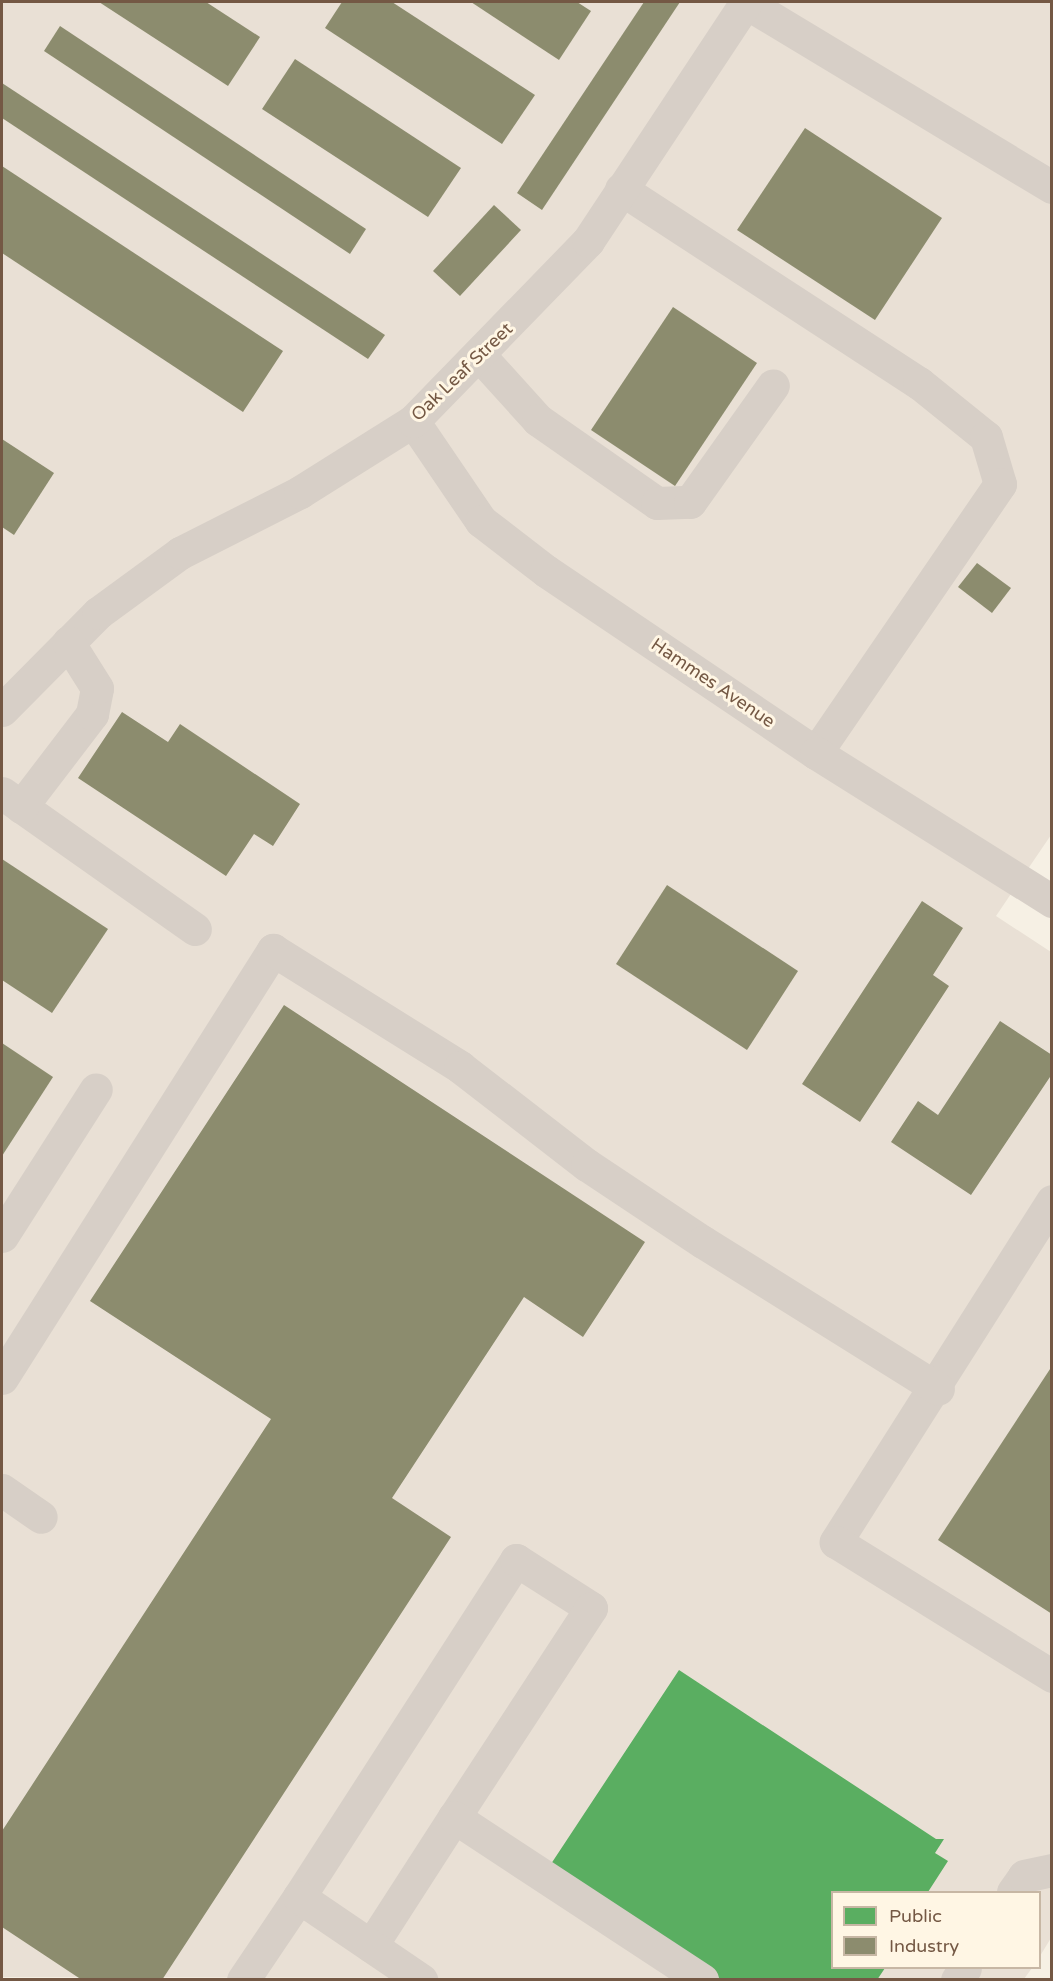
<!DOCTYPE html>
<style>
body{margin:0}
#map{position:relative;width:1053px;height:1981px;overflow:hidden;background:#f6f0e4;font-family:"Varela Round",sans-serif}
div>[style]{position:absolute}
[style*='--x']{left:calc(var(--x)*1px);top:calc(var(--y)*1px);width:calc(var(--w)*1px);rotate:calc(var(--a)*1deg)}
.industrial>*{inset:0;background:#e9e0d5}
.public>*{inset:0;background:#5aae61}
.industry>*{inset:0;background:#8c8c6e}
.minor>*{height:33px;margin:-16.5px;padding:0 16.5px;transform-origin:16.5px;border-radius:16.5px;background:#d7cfc7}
span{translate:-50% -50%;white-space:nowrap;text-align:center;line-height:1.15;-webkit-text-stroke:6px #fff6e4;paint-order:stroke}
.street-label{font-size:18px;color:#745844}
.frame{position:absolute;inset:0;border:3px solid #745844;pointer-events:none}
.legend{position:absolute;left:831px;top:1891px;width:210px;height:78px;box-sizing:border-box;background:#fff6e4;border:2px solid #c7b7a4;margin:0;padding:8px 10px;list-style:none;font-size:18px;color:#745844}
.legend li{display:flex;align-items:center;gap:12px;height:30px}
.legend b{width:30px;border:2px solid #c7b7a4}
</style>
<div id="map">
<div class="industrial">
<div style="clip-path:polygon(2px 2px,1051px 2px,1051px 835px,996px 916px,1051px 952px,1051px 1938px,1040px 1956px,1040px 1892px,832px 1892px,832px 1968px,1032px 1968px,1024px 1979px,2px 1977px)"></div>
</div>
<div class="public">
<div style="clip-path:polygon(679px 1670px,936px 1839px,944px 1839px,935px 1853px,948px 1861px,928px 1892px,832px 1892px,832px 1968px,885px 1968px,877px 1980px,713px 1980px,547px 1870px)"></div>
</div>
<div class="industry">
<div style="clip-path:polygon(99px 2px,206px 2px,260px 37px,228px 86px)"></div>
<div style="clip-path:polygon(342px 2px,392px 2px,535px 95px,502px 144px,325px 28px)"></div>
<div style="clip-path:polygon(471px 2px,577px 2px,591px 11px,559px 60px)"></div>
<div style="clip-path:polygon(644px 2px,680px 2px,542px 210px,517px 193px)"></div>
<div style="clip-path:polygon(60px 26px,366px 229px,350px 254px,44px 51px)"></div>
<div style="clip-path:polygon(295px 59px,461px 168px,428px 217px,262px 109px)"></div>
<div style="clip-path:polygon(2px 83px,385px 335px,368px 359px,2px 118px)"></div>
<div style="clip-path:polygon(805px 128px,942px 218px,875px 320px,737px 230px)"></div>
<div style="clip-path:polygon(2px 166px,283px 351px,243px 412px,2px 253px)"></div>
<div style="clip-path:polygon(494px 205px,521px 230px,460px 296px,433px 271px)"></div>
<div style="clip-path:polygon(673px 307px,757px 363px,675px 486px,591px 430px)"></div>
<div style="clip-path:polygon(2px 439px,54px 473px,14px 535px,2px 527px)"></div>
<div style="clip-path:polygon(977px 563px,1011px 588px,992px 613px,958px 587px)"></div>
<div style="clip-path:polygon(122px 712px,168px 742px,180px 724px,300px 804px,273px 846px,254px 834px,226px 876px,78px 778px)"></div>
<div style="clip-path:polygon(2px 859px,108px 929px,52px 1013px,2px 980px)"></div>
<div style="clip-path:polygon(667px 885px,798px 971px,747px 1050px,616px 964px)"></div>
<div style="clip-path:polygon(922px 901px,963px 928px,933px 975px,949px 986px,860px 1122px,802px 1084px)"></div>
<div style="clip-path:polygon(284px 1005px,645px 1242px,583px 1337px,524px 1297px,392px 1498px,451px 1537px,162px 1980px,82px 1980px,2px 1927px,2px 1831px,271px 1419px,90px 1301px)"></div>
<div style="clip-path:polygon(1000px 1021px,1052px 1055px,1052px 1074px,971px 1195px,891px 1142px,918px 1101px,938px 1115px)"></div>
<div style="clip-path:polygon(2px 1043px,53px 1077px,2px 1156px)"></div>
<div style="clip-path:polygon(1052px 1366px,1052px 1614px,938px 1540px)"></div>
</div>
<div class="minor">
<div style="--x:745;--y:2;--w:358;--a:31.1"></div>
<div style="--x:621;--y:189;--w:356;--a:33.1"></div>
<div style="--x:919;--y:383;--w:86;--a:38.9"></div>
<div style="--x:986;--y:437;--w:49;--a:73.4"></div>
<div style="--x:1000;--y:484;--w:326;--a:124.4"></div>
<div style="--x:480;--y:356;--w:86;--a:47.8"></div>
<div style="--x:538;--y:420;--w:145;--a:34.9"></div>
<div style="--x:657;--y:503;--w:33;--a:-2"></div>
<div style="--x:690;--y:502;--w:143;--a:-54.6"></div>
<div style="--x:413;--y:421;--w:121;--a:55.8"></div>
<div style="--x:481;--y:521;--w:82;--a:37.6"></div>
<div style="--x:546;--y:571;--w:326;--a:34"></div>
<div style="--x:816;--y:753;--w:279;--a:32.1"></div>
<div style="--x:2;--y:710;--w:136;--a:-45.3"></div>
<div style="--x:98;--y:613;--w:102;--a:-36.2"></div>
<div style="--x:180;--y:553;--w:135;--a:-26.9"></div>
<div style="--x:300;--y:492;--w:133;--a:-32.1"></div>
<div style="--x:413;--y:421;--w:251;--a:-45.8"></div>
<div style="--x:588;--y:241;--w:287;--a:-56.5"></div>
<div style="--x:2;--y:793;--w:236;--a:35.2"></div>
<div style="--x:21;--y:807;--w:117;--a:-52.6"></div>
<div style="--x:92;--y:714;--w:26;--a:-79"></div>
<div style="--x:97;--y:688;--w:54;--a:-122.2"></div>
<div style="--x:1052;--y:1201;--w:404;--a:122.4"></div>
<div style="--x:836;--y:1542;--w:254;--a:31.8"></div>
<div style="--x:2;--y:1236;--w:174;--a:-57.4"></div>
<div style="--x:2;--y:1378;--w:507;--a:-57.66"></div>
<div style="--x:273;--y:950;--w:221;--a:32"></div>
<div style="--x:460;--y:1067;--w:160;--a:37.7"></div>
<div style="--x:587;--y:1165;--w:139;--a:33.6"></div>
<div style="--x:703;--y:1242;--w:277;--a:32"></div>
<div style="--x:2;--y:1490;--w:47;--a:34.7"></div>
<div style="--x:1013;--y:1892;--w:19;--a:-55"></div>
<div style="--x:1024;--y:1876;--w:29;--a:-12"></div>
<div style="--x:299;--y:1897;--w:401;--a:-57.2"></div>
<div style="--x:516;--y:1560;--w:89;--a:32.6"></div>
<div style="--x:591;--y:1608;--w:250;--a:123.2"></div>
<div style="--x:371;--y:1946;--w:153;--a:-57.2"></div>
<div style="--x:454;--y:1817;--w:297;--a:33.3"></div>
<div style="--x:243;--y:1980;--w:100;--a:-56"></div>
<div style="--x:299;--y:1897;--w:148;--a:34.2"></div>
<div style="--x:957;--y:1980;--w:14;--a:-56"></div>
</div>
<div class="street-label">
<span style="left:462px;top:372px;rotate:-44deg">Oak Leaf Street</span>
<span style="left:713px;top:683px;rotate:34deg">Hammes Avenue</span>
</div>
<div class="frame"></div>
<ul class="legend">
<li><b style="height:16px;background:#5aae61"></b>Public</li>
<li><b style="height:16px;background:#8c8c6e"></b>Industry</li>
</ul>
</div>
